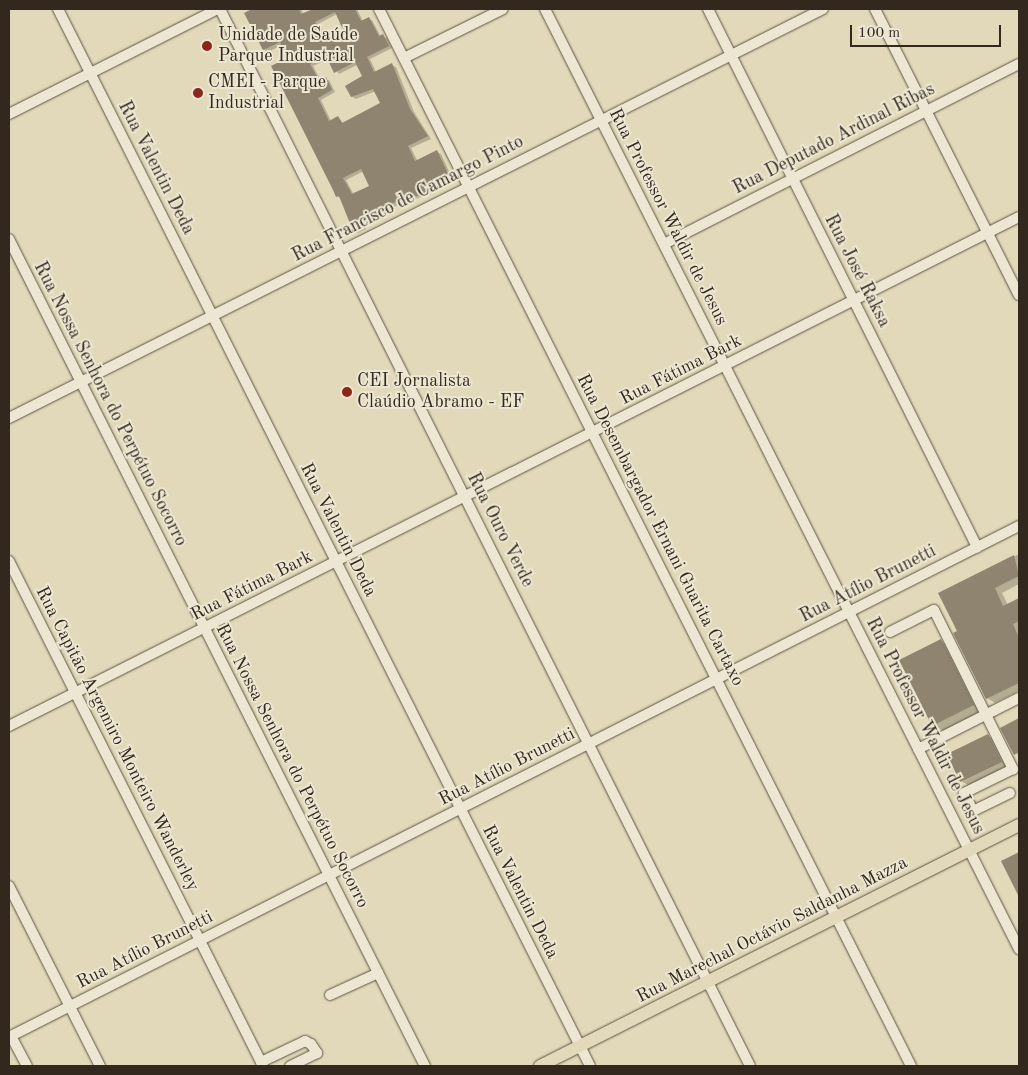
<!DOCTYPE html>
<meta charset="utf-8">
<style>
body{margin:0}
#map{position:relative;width:1028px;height:1075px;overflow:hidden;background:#e2d9ba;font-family:"Old Standard TT",serif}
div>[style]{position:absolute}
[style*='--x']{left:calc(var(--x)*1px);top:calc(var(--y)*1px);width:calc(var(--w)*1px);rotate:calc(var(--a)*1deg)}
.shadow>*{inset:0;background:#0003}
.building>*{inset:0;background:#8e846f}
.roads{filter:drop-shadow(0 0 1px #5f5444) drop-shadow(0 0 1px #5f5444)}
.minor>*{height:10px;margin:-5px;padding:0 5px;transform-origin:5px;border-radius:5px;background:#ece6d2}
.major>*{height:12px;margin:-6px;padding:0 6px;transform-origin:6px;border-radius:6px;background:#e2d9ba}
.dots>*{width:14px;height:14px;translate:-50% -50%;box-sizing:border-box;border:2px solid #ece6d2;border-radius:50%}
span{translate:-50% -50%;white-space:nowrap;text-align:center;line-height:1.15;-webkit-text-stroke:4px #ece6d2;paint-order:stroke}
.poi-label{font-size:18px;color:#33281d}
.left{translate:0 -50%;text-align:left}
.street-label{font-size:18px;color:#33281d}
.frame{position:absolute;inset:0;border:10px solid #33281d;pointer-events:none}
.scale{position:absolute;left:850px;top:25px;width:151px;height:22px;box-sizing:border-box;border:2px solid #33281d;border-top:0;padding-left:6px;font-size:15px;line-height:18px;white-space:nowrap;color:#33281d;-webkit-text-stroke:4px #ece6d2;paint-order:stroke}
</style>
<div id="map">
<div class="shadow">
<div style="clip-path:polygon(evenodd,254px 9px,301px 9px,304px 15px,316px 9px,357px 9px,363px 21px,372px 20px,381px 37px,387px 38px,392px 48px,370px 59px,376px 72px,392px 65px,396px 67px,414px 112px,431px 139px,411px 148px,418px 162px,437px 152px,441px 154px,453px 180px,425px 196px,404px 202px,363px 222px,366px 229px,358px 233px,354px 231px,342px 199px,337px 196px,282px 45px,268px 52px,264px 50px,245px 14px,254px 9px,337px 14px,347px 34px,332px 42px,318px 24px,337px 14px,254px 9px,329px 59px,339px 74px,357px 65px,364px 77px,352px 97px,356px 99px,376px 91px,382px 104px,344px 124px,338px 117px,331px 121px,321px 100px,335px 92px,329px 80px,321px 81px,313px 66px,329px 59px,254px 9px,364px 171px,371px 186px,353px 193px,346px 180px,364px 171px)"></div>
<div style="clip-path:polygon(1019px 554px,1019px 584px,1002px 593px,1008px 605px,1019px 599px,1019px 691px,995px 703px,987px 698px,940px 593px)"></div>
<div style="clip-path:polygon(941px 641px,952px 647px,984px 711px,944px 731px,933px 725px)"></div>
<div style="clip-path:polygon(1019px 720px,1019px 757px,1002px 729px)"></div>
<div style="clip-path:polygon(988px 736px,999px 742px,1012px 768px,972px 787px,961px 781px)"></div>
</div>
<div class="building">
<div style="clip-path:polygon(evenodd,252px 9px,299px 9px,301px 14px,313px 9px,355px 9px,361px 21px,369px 17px,379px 36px,383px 34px,389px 46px,367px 57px,374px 72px,392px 63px,410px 109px,428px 136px,408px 146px,415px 161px,437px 150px,450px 178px,421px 195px,399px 200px,360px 220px,363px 227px,353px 231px,339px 196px,336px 197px,333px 190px,271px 66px,287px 58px,280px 42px,263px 50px,244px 13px,252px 9px,335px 12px,345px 34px,330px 41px,326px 34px,322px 35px,315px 22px,335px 12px,252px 9px,326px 56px,334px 73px,355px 62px,362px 76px,345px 86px,351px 97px,373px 89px,380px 103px,342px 123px,338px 116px,329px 121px,318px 98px,332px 90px,326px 77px,319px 80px,310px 64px,326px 56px,252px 9px,361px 169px,369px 186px,352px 194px,343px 178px,361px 169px)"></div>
<div style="clip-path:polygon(1014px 555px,1019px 576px,995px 588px,1003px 606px,1019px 598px,1019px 621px,1013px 624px,1019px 638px,1019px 683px,986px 699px,953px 633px,957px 631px,938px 593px)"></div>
<div style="clip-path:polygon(941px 639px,974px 705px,932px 726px,899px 660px)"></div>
<div style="clip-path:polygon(1019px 718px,1019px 752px,1014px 755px,1000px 728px)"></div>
<div style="clip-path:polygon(988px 734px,1002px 762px,960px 782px,947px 754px)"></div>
<div style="clip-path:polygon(1019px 852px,1019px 897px,1001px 861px)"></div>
</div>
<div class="roads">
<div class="minor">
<div style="--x:58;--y:9;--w:1183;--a:63.28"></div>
<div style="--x:220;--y:9;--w:1182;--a:63.37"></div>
<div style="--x:379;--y:9;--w:1183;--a:63.28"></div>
<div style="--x:545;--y:9;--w:1053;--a:63.24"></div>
<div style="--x:708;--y:9;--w:602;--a:63.43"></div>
<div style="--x:875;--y:9;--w:320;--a:63.3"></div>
<div style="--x:404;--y:58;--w:110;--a:-26.3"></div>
<div style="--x:9;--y:114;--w:234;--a:-26.7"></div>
<div style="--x:9;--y:239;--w:926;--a:63.3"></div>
<div style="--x:664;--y:244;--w:398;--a:-26.9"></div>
<div style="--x:9;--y:418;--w:911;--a:-26.68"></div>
<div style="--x:9;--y:561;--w:565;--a:63.3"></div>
<div style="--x:890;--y:632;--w:49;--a:-26.6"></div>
<div style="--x:934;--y:610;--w:178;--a:63.6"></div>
<div style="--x:1013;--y:769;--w:55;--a:153.9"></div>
<div style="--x:964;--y:793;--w:20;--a:63"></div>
<div style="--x:973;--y:811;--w:41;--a:-25.9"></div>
<div style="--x:9;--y:726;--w:1131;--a:-26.75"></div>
<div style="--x:918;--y:749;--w:113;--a:-26.8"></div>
<div style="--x:9;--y:886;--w:202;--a:63.2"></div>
<div style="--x:330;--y:995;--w:53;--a:-24.6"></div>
<div style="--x:11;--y:1036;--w:34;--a:62"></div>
<div style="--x:9;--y:1037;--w:1132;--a:-26.84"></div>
<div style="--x:261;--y:1062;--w:49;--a:-25.5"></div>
<div style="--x:305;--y:1041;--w:7;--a:27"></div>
<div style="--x:311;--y:1044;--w:11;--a:56"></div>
<div style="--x:317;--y:1053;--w:30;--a:154"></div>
</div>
<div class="major">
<div style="--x:540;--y:1066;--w:536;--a:-26.71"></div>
</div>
</div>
<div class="dots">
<div style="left:207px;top:46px;background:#8f2418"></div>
<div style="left:198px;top:93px;background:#8f2418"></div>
<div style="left:347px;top:392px;background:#8f2418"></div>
</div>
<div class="poi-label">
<span class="left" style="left:218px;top:46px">Unidade de Saúde<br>Parque Industrial</span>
<span class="left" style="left:208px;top:93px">CMEI - Parque<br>Industrial</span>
<span class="left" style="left:357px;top:392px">CEI Jornalista<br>Claúdio Abramo - EF</span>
</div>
<div class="street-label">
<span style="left:834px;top:139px;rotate:-27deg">Rua Deputado Ardinal Ribas</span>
<span style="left:156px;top:168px;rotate:63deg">Rua Valentin Deda</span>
<span style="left:408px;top:199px;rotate:-27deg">Rua Francisco de Camargo Pinto</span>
<span style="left:668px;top:217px;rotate:63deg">Rua Professor Waldir de Jesus</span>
<span style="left:857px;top:271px;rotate:63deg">Rua José Raksa</span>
<span style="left:681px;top:370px;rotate:-27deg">Rua Fátima Bark</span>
<span style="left:110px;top:404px;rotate:63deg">Rua Nossa Senhora do Perpétuo Socorro</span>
<span style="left:338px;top:530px;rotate:63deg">Rua Valentin Deda</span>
<span style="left:500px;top:530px;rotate:63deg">Rua Ouro Verde</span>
<span style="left:660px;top:530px;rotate:63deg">Rua Desembargador Ernani Guarita Cartaxo</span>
<span style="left:868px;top:584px;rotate:-27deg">Rua Atílio Brunetti</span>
<span style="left:252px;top:586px;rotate:-27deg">Rua Fátima Bark</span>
<span style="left:925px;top:726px;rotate:63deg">Rua Professor Waldir de Jesus</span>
<span style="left:117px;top:739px;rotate:63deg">Rua Capitão Argemiro Monteiro Wanderley</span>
<span style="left:292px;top:766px;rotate:63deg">Rua Nossa Senhora do Perpétuo Socorro</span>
<span style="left:507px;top:767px;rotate:-27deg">Rua Atílio Brunetti</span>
<span style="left:520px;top:892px;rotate:63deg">Rua Valentin Deda</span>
<span style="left:772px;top:930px;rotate:-27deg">Rua Marechal Octávio Saldanha Mazza</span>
<span style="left:145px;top:950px;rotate:-27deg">Rua Atílio Brunetti</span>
</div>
<div class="frame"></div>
<div class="scale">100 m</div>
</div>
